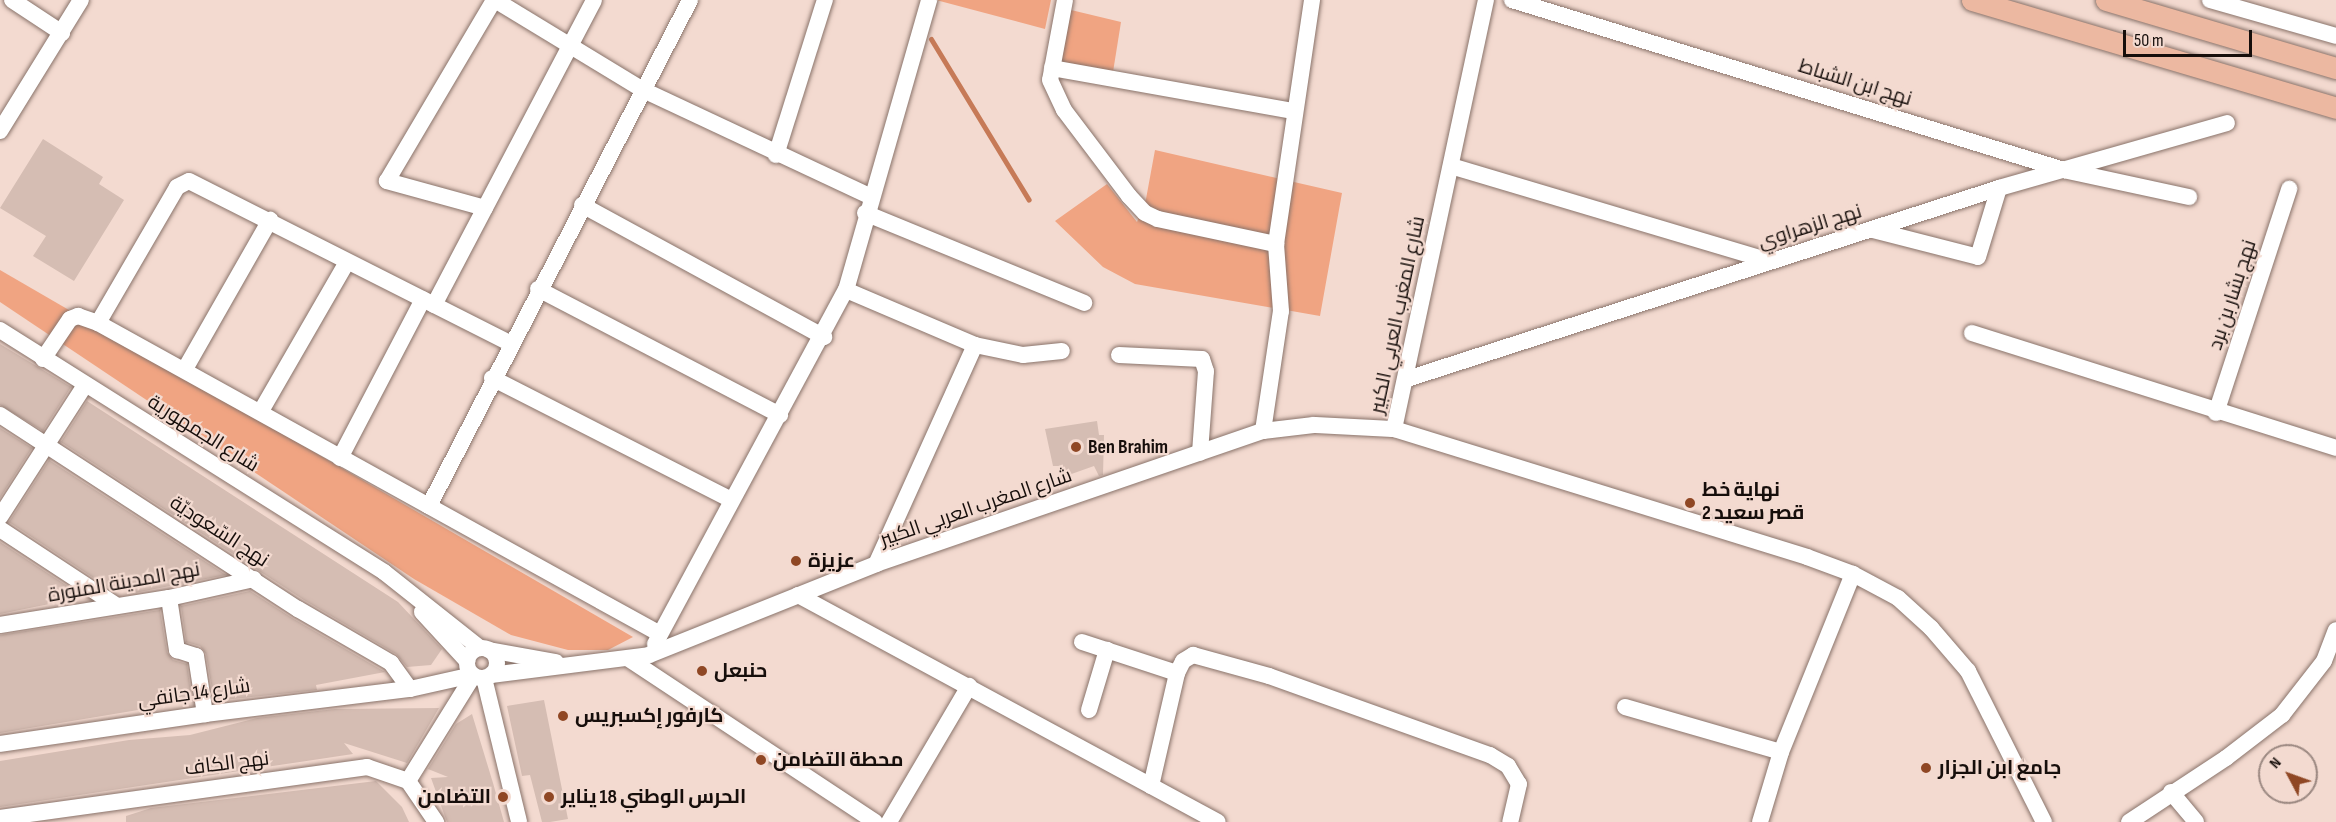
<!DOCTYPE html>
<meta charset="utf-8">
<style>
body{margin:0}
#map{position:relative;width:2336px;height:822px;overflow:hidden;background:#f3dad0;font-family:"Sofia Sans Condensed",Cairo,sans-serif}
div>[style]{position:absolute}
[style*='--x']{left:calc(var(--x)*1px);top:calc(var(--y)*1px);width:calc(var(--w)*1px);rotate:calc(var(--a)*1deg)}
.green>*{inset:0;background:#f0a482}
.stream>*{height:5px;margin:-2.5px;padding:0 2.5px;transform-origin:2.5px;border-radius:2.5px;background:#c67a57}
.building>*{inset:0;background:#d5bdb3}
.roads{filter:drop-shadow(0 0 2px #89736a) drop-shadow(0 0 2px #89736a)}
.minor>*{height:16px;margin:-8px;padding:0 8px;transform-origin:8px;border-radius:8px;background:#fff}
.minor>.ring{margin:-8px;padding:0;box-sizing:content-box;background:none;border:16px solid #fff;border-radius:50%}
.major>*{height:21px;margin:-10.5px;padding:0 10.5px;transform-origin:10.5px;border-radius:10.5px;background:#ecb8a1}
.dots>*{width:16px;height:16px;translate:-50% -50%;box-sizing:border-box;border:3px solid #f3dad0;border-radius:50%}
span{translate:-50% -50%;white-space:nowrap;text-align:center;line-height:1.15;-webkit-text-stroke:4.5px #f3dad0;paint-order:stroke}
.street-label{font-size:20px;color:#160e0b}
.poi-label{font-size:20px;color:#160e0b;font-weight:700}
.left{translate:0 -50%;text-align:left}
.right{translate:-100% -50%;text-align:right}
.north{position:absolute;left:2258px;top:744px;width:60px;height:60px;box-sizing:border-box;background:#f3dad0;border:2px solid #9b8881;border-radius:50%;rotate:311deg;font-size:16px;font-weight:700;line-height:24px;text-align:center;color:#160e0b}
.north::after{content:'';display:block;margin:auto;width:21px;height:27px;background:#8f4724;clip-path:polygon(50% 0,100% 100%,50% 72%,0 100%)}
.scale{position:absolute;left:2123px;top:30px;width:129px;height:27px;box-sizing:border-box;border:3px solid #160e0b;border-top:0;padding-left:8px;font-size:18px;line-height:21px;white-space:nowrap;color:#160e0b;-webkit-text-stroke:4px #f3dad0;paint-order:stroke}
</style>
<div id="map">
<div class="green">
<div style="clip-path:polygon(936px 0,1051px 0,1045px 29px)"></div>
<div style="clip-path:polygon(1071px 10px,1121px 22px,1113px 72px,1061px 62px)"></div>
<div style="clip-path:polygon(1155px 150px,1342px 193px,1320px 316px,1135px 284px,1103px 267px,1055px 221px,1107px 184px,1137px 222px,1146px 199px)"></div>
<div style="clip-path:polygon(0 270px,633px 637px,608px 650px,568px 650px,511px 635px,414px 579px,0 302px)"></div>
</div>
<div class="stream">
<div style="--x:931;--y:39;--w:188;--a:58.7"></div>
</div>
<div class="building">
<div style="clip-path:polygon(43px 139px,103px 177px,99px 184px,124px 200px,74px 281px,33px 256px,46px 236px,0 208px)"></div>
<div style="clip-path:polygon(0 344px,71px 387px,43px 431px,0 405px)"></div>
<div style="clip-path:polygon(87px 401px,398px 602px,442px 649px,431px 665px,407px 667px,396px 654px,304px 600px,61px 442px)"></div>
<div style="clip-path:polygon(1097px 421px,1099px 435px,1104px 435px,1103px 475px,1099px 476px,1094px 466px,1063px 477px,1062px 466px,1053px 466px,1045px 429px)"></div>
<div style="clip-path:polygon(0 428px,32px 448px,0 498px)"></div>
<div style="clip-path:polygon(49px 460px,226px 575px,129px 594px,138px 584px,112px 590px,9px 522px)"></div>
<div style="clip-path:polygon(0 542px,84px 597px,0 614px)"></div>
<div style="clip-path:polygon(250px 591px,292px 618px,385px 672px,316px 685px,317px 690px,214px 701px,206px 654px,200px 646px,186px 642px,181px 606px)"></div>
<div style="clip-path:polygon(160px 610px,167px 652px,173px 660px,187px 664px,192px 701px,0 733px,0 635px)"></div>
<div style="clip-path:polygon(544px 700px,568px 819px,550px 822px,542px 822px,530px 775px,522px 776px,507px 706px)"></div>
<div style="clip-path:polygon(439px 708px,407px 763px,344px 743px,353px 754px,0 807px,0 761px,129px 740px,190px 735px,257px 718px,335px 709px)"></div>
<div style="clip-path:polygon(472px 714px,493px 783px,504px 822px,447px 822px,431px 778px,448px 777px,428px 769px,456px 724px)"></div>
<div style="clip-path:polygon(376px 781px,402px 807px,409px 822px,126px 822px,126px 816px,151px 808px)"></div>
</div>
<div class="roads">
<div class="minor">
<div style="--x:12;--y:0;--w:60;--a:33.4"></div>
<div style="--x:495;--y:0;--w:173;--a:31.3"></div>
<div style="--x:643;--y:90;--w:252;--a:25.1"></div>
<div style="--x:1065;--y:0;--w:81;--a:100.6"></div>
<div style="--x:1050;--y:80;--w:33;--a:65"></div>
<div style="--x:1064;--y:110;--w:108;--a:52.9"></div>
<div style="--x:1129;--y:196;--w:23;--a:47"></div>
<div style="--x:1145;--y:213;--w:14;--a:25"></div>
<div style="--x:1158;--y:219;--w:121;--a:12"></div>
<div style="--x:1512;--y:0;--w:578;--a:17.12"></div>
<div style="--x:2064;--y:170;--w:128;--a:12.2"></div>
<div style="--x:2210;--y:0;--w:131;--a:15.9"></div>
<div style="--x:1052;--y:68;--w:246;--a:10.1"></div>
<div style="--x:0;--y:131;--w:154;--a:-58.3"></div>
<div style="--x:776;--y:155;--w:163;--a:-72.5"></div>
<div style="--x:1451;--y:166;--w:332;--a:16.6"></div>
<div style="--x:582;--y:205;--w:276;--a:28.6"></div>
<div style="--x:485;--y:208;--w:102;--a:-164.6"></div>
<div style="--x:387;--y:181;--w:210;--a:-59.4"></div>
<div style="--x:865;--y:213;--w:237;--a:22.3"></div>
<div style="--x:1873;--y:230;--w:108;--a:14.4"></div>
<div style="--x:1978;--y:257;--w:72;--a:-73.1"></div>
<div style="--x:538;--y:289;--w:273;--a:27.5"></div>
<div style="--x:846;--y:290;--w:140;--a:23.1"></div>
<div style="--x:975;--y:345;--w:240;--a:114.3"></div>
<div style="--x:434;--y:305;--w:344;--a:-62.3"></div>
<div style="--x:98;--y:323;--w:157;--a:-59.8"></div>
<div style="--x:177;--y:187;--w:13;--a:-27"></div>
<div style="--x:189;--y:181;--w:361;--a:26.8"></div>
<div style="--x:0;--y:330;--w:454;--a:32.2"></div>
<div style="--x:384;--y:572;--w:122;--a:38.4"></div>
<div style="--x:1972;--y:333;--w:382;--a:17.5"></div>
<div style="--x:975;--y:345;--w:49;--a:11.8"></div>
<div style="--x:1023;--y:355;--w:39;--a:-6"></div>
<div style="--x:1119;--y:355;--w:83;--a:2.8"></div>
<div style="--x:1202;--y:359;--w:13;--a:72"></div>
<div style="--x:1206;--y:371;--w:82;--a:94.2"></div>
<div style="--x:43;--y:359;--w:48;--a:-56"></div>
<div style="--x:70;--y:319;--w:9;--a:-21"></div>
<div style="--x:78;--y:316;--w:21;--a:19"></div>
<div style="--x:98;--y:323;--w:642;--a:28.96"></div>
<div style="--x:185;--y:369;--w:172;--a:-60.3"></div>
<div style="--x:492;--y:378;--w:268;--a:27"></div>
<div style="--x:1407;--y:379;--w:622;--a:-17.88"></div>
<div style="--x:1999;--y:188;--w:237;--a:-15.9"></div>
<div style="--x:261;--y:411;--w:172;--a:-60"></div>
<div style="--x:2216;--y:413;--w:236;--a:-71.9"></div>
<div style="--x:0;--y:415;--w:356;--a:33.1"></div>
<div style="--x:298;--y:609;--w:108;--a:30.1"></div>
<div style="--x:391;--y:663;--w:32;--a:54"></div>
<div style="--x:1394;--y:429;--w:432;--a:17.2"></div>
<div style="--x:1807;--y:557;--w:49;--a:20.3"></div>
<div style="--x:1853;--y:574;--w:51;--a:28.1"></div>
<div style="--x:1898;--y:598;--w:45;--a:42.3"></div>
<div style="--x:1931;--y:628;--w:57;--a:49.3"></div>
<div style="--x:1968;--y:671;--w:169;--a:63.3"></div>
<div style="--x:1263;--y:431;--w:121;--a:-81.5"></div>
<div style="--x:1281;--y:311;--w:67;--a:-94.3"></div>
<div style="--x:1276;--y:244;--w:247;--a:-81.6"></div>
<div style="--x:340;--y:458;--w:179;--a:-62.4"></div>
<div style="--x:429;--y:506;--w:569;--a:-62.71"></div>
<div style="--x:0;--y:517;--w:157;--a:-57.2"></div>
<div style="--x:0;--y:529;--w:140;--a:33.3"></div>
<div style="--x:798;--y:595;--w:477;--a:28.4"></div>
<div style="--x:169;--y:598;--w:53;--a:81.3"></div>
<div style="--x:177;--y:650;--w:20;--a:18"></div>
<div style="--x:196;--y:656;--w:59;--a:81.2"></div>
<div style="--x:422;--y:612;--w:67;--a:47.4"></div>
<div style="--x:0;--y:625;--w:171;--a:-9.1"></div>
<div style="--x:169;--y:598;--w:87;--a:-12.6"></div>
<div style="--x:1082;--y:642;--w:100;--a:18.1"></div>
<div style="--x:655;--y:644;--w:402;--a:-61.7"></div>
<div style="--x:846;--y:290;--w:302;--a:-74"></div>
<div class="ring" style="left:467px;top:648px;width:14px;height:14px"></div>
<div style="--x:489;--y:650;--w:68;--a:10.2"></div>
<div style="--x:629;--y:659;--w:295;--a:33.5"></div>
<div style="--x:491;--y:675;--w:159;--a:-7.2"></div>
<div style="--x:649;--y:655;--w:245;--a:-21.8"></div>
<div style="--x:876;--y:564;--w:409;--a:-19"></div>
<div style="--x:1263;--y:431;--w:51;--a:-6.7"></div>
<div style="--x:1314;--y:425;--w:80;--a:2.9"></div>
<div style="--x:1394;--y:429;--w:439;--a:-77.9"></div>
<div style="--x:484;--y:678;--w:148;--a:76.3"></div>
<div style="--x:1625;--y:707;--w:162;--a:16.1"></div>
<div style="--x:1089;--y:710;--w:63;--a:-73.3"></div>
<div style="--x:0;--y:744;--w:207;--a:-8.3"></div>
<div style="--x:205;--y:714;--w:207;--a:-7"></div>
<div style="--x:410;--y:689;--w:64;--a:-12.7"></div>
<div style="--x:408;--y:781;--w:123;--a:-58.2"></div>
<div style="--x:1151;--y:786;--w:116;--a:-77"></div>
<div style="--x:1177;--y:673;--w:13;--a:-63"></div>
<div style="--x:1183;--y:661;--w:12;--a:-31"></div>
<div style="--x:1193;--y:655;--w:79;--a:15.4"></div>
<div style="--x:1269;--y:676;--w:235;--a:19.7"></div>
<div style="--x:1490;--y:755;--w:21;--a:31"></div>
<div style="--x:1508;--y:766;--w:21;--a:59"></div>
<div style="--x:1519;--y:784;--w:39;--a:103"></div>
<div style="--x:2171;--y:792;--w:39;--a:50"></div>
<div style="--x:0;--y:818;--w:371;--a:-7.9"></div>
<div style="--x:367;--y:767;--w:43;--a:18.9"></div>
<div style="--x:408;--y:781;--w:50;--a:55.7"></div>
<div style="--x:889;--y:822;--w:158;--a:-59.5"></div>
<div style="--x:1760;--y:822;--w:73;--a:-73.3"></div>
<div style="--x:1781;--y:752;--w:192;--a:-68"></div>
<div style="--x:2129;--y:822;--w:116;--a:-33.4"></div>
<div style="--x:2226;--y:758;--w:71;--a:-37.5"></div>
<div style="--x:2282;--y:715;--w:68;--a:-52.1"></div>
<div style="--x:2324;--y:661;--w:33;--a:-69"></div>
</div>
<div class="major">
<div style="--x:1972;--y:0;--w:380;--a:16.5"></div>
<div style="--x:2106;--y:0;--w:240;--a:16.5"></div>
</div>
</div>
<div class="dots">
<div style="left:1076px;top:447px;background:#8f4724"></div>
<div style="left:1690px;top:503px;background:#8f4724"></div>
<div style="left:796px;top:561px;background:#8f4724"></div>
<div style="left:702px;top:671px;background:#8f4724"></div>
<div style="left:563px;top:716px;background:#8f4724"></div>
<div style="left:761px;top:760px;background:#8f4724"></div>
<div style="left:1926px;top:768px;background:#8f4724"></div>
<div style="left:503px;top:797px;background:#8f4724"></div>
<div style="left:549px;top:797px;background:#8f4724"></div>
</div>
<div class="street-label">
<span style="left:1855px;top:83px;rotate:17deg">نهج ابن الشباط</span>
<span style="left:1810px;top:227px;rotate:-17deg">نهج الزهراوي</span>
<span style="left:2233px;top:295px;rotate:-72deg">نهج بشار بن برد</span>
<span style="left:1398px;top:315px;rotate:-78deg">شارع المغرب العربي الكبير</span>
<span style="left:203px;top:434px;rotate:32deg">شارع الجمهورية</span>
<span style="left:976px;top:508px;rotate:-19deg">شارع المغرب العربي الكبير</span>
<span style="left:219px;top:532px;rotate:33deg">نهج السّعوديّة</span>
<span style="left:124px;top:583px;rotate:-10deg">نهج المدينة المنورة</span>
<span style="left:194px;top:694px;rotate:-8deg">شارع 14 جانفي</span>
<span style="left:227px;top:764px;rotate:-7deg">نهج الكاف</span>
</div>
<div class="poi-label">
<span class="left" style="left:1088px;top:447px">Ben Brahim</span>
<span class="left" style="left:1702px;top:502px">نهاية خط<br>قصر سعيد 2</span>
<span class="left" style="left:808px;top:561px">عزيزة</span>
<span class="left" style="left:714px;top:671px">حنبعل</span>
<span class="left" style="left:575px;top:716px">كارفور إكسبريس</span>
<span class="left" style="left:773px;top:760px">محطة التضامن</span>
<span class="left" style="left:1938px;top:768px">جامع ابن الجزار</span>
<span class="right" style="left:491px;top:797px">التضامن</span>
<span class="left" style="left:561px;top:797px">الحرس الوطني 18 يناير</span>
</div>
<div class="north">N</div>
<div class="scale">50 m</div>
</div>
